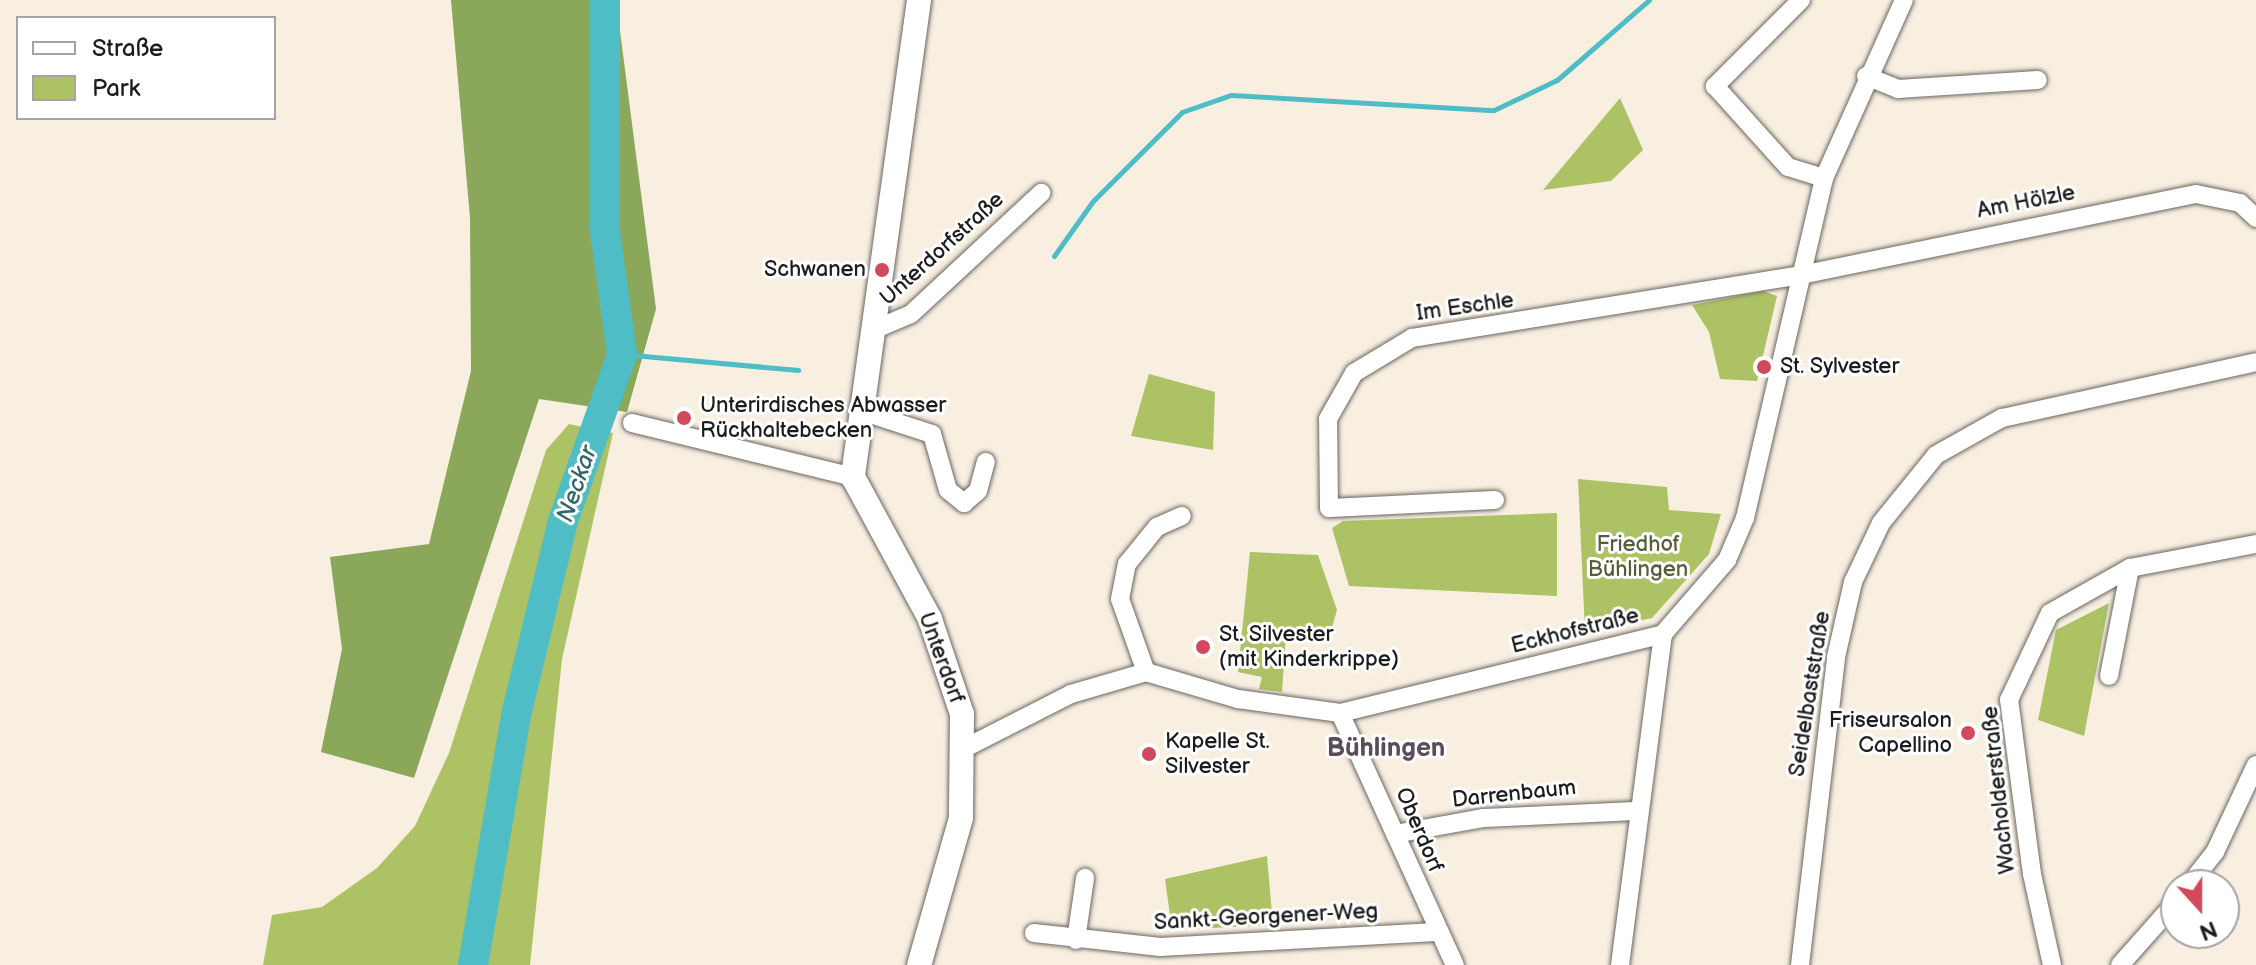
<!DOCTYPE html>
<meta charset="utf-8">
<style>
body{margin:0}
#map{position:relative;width:2256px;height:965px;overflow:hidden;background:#f9efe1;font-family:"Balsamiq Sans",sans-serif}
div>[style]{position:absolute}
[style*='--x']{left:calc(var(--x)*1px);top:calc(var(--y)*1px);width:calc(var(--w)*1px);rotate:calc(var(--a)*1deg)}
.green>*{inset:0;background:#adc165}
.forest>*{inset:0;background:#8aa75a}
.stream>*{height:5px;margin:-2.5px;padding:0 2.5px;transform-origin:2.5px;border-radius:2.5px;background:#4fbdc5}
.river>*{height:30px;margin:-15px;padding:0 15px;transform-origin:15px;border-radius:15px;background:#4fbdc5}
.roads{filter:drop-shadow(0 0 2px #696661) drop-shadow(0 0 2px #696661)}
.minor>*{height:18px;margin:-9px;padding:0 9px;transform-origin:9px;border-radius:9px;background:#fff}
.tertiary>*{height:24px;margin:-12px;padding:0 12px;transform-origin:12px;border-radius:12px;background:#fff}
.dots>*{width:22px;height:22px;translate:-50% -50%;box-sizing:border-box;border:4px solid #fff;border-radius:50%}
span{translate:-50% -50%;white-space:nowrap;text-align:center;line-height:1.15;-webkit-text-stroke:6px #fff;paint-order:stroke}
.street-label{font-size:22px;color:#1c1c1c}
.poi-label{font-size:22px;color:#1c1c1c}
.right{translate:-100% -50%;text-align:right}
.left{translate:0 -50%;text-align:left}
.park-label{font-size:22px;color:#565e39}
.water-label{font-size:24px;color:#336468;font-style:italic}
.quarter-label{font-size:26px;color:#5a4c59;font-weight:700}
.legend{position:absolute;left:16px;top:16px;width:260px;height:104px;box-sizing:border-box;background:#fff;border:2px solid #a4a4a4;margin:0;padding:10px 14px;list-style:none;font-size:24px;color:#1c1c1c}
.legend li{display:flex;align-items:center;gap:16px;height:40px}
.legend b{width:40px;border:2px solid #a4a4a4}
.north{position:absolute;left:2160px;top:869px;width:80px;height:80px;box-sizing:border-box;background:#fff;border:2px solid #a4a4a4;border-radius:50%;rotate:159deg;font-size:22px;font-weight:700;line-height:32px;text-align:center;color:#1c1c1c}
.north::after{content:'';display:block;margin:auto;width:28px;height:36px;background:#d1495b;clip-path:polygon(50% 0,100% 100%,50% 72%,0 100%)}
</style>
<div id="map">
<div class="green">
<div style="clip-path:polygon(1620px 98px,1643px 150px,1611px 181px,1543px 190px)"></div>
<div style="clip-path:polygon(1763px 291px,1777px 296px,1757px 381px,1720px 379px,1709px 332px,1692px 305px)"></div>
<div style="clip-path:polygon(1149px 374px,1215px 392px,1213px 450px,1131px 436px)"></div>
<div style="clip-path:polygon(569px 424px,613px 433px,562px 659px,530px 965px,263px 965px,272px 915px,322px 907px,377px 868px,415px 826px,449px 753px,546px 450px)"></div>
<div style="clip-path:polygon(1578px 479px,1667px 487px,1669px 510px,1721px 514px,1709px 554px,1652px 618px,1585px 632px)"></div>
<div style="clip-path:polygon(1557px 513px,1557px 596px,1349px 586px,1332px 528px,1343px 521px)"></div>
<div style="clip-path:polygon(1250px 552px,1318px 555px,1337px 610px,1331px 631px,1286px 632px,1282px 692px,1259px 689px,1262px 677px,1238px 672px)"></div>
<div style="clip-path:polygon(2109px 603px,2084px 736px,2038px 720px,2056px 630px)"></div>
<div style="clip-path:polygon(1267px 856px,1273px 925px,1172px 930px,1165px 879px)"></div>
</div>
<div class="forest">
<div style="clip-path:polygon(451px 0,616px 0,656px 309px,627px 412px,539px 399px,414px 778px,321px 752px,342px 649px,330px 557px,429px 544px,471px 371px,470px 218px)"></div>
</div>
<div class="stream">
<div style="--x:1054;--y:256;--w:67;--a:-54.7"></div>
<div style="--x:1093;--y:201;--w:126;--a:-45"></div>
<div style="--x:1182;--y:112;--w:52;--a:-19.1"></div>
<div style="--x:1231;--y:95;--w:263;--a:3.3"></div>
<div style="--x:1494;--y:110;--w:70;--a:-25.5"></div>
<div style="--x:1557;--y:80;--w:122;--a:-41"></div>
<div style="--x:622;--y:354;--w:177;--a:5.2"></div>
</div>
<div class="river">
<div style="--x:473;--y:965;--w:258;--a:-80.2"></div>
<div style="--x:517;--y:711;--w:195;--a:-76.4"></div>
<div style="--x:563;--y:521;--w:177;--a:-70.5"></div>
<div style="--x:622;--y:354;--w:123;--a:-97.9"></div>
<div style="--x:605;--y:232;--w:232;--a:-90"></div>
</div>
<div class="roads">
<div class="minor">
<div style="--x:1801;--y:0;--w:122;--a:135"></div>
<div style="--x:1715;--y:86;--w:109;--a:48"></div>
<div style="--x:1788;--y:167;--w:38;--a:17"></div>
<div style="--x:1866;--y:76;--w:35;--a:22"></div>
<div style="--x:1898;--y:89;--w:140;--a:-3.7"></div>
<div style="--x:871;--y:331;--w:43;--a:-23"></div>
<div style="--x:911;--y:314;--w:178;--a:-42.9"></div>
<div style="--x:858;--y:410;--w:78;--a:18"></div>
<div style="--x:932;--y:434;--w:58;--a:74.1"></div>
<div style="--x:948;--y:490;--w:21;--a:39"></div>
<div style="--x:964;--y:503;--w:18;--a:-41"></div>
<div style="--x:978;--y:491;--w:30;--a:-75"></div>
<div style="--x:632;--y:423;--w:228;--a:13.7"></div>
<div style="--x:1495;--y:500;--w:166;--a:177.2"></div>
<div style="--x:1329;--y:508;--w:89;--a:-90.6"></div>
<div style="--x:1328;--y:419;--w:53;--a:-60.5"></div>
<div style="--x:1354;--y:373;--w:68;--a:-31.1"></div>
<div style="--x:1412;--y:338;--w:394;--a:-9.2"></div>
<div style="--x:1801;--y:275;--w:403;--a:-11.6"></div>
<div style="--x:2196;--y:194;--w:45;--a:11.6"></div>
<div style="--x:2240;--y:203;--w:22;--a:43"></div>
<div style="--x:1146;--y:672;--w:77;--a:-109.6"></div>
<div style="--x:1120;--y:599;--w:36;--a:-79"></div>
<div style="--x:1127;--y:564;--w:48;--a:-51"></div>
<div style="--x:1157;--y:527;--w:27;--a:-24"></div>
<div style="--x:2109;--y:676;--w:110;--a:-79"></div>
<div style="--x:1340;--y:713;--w:277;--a:65.5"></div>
<div style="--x:965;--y:748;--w:119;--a:-27"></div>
<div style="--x:1071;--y:694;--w:78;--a:-16.3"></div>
<div style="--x:1146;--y:672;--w:96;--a:16.4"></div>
<div style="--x:1238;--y:699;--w:103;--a:7.8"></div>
<div style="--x:1340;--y:713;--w:333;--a:-13.7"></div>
<div style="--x:1663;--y:634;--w:98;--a:-49.1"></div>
<div style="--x:1727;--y:560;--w:46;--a:-66.8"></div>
<div style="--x:1745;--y:518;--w:349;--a:-76.9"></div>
<div style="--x:1824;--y:178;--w:195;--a:-65.8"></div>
<div style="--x:1395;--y:834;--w:89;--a:-10.3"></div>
<div style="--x:1483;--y:818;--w:154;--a:-2.6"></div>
<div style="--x:2189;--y:885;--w:42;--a:-51.8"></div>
<div style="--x:2215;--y:852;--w:96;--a:-64.8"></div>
<div style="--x:1034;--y:933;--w:127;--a:6.3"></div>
<div style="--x:1160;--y:947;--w:276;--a:-3.1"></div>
<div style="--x:1076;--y:940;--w:63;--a:-81.7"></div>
<div style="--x:1620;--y:965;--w:334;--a:-82.6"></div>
<div style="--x:1800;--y:965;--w:310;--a:-83.3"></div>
<div style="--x:1836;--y:657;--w:77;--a:-77.2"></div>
<div style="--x:1853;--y:582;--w:65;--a:-64.6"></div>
<div style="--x:1881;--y:523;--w:87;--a:-51"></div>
<div style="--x:1936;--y:455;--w:76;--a:-29.3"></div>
<div style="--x:2002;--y:418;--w:260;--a:-12.4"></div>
<div style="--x:2052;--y:965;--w:93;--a:-102.4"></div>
<div style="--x:2032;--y:874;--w:176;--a:-97.5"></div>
<div style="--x:2009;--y:700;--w:96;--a:-64.8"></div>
<div style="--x:2050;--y:613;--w:92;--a:-29.4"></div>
<div style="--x:2130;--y:568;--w:128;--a:-10.8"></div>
<div style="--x:2120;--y:965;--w:84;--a:-48.4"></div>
</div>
<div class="tertiary">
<div style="--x:919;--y:0;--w:482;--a:97.9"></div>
<div style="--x:853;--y:477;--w:162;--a:61.5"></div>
<div style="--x:930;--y:619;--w:100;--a:71.4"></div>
<div style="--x:962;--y:714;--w:104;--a:90.6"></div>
<div style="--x:961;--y:818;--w:153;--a:105.9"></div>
</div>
</div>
<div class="dots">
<div style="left:882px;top:270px;background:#d1495b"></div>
<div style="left:1764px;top:367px;background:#d1495b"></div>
<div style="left:684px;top:418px;background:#d1495b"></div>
<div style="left:1203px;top:647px;background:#d1495b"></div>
<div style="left:1968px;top:733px;background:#d1495b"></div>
<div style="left:1149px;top:754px;background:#d1495b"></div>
</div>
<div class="street-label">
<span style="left:2026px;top:202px;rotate:-11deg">Am Hölzle</span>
<span style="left:942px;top:249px;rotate:-42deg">Unterdorfstraße</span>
<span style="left:1465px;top:307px;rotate:-8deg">Im Eschle</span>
<span style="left:1575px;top:631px;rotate:-14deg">Eckhofstraße</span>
<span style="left:941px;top:658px;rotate:70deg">Unterdorf</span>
<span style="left:1810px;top:694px;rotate:-81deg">Seidelbaststraße</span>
<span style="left:1999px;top:790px;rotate:-96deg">Wacholderstraße</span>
<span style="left:1514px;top:794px;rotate:-6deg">Darrenbaum</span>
<span style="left:1419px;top:830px;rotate:67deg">Oberdorf</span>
<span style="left:1266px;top:917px;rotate:-3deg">Sankt-Georgener-Weg</span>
</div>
<div class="poi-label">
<span class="right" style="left:866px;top:270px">Schwanen</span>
<span class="left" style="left:1780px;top:367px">St. Sylvester</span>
<span class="left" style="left:700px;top:418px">Unterirdisches Abwasser<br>Rückhaltebecken</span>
<span class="left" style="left:1219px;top:647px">St. Silvester<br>(mit Kinderkrippe)</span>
<span class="right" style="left:1952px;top:733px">Friseursalon<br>Capellino</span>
<span class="left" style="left:1165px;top:754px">Kapelle St.<br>Silvester</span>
</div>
<div class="park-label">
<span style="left:1638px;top:557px">Friedhof<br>Bühlingen</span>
</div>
<div class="water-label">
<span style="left:577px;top:484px;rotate:-71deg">Neckar</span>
</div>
<div class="quarter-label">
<span style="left:1386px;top:749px">Bühlingen</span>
</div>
<ul class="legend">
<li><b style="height:10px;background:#fff"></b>Straße</li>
<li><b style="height:22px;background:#adc165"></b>Park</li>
</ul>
<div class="north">N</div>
</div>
